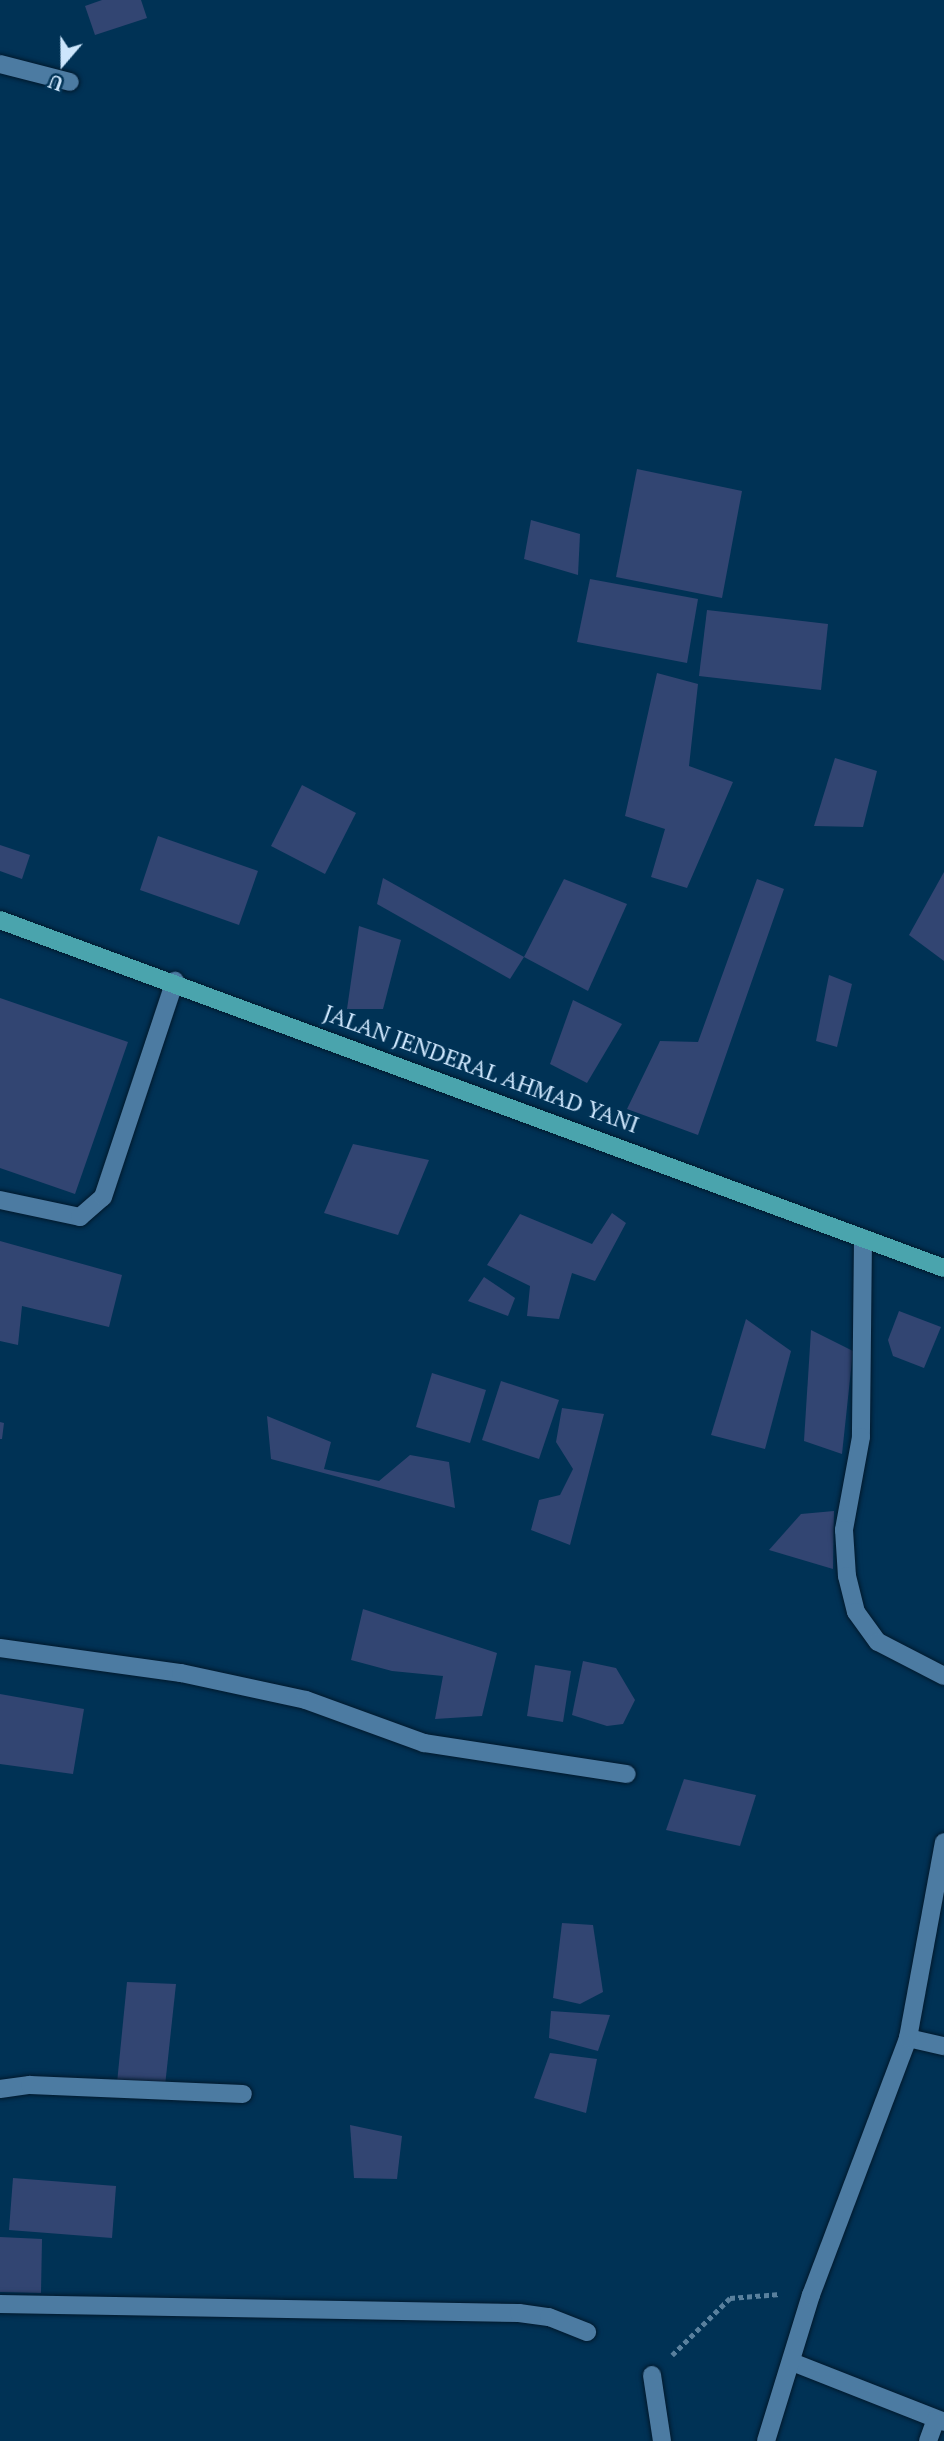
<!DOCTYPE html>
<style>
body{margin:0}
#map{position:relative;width:944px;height:2441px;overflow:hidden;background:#003255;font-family:"PT Serif",serif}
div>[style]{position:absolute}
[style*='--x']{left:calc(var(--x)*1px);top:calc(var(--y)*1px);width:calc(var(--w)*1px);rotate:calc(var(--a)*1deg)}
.building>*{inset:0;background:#324572}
.path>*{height:4.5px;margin-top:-2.25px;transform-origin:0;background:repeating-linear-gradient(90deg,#59809d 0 5px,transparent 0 8.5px)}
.roads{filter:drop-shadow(0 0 2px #02192c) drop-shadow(0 0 2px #02192c)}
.minor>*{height:18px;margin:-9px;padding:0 9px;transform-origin:9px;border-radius:9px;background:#4c7ba2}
.major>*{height:18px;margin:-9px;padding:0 9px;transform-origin:9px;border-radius:9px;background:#4aa4ad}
span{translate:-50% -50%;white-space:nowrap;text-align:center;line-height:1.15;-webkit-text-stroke:6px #003255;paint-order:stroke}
.street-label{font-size:23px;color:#cde6fc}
.north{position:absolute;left:28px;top:28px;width:70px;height:70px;-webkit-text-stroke:5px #003255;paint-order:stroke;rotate:200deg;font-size:19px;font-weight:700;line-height:28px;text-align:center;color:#cde6fc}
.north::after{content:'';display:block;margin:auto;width:24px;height:32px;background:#cde6fc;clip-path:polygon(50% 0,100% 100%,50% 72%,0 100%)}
</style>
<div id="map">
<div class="building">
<div style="clip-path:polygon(102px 0,141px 0,147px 18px,95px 35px,85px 6px)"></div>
<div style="clip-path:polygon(637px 469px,742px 491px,722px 598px,616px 577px)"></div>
<div style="clip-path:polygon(531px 520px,580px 534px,578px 575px,524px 559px)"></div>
<div style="clip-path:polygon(590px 579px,698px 599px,687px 663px,577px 642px)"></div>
<div style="clip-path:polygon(707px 610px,828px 624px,821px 690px,699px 676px)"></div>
<div style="clip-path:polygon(657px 673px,698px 684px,689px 766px,733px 782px,687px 888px,651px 877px,665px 829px,625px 816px)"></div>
<div style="clip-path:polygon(835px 758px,877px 771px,863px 827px,814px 826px)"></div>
<div style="clip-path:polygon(302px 785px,356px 813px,325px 874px,271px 846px)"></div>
<div style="clip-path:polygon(158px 836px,258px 871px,239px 925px,140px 890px)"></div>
<div style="clip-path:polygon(0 845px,30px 855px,22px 879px,0 871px)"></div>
<div style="clip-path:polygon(944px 872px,944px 961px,909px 935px)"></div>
<div style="clip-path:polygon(383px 878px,524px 957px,510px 979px,377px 904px)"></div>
<div style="clip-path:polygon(564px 879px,627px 904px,588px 991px,524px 957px)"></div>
<div style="clip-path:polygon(757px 879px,784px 889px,698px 1135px,627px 1109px,660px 1041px,698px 1042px)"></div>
<div style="clip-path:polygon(359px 926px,401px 940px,383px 1009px,347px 1009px)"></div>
<div style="clip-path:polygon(829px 975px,852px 984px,837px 1047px,816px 1041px)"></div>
<div style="clip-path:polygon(0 998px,128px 1042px,75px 1194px,0 1168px)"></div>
<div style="clip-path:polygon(573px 1000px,622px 1024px,587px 1083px,550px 1064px)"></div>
<div style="clip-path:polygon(353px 1144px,429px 1160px,398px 1235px,324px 1213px)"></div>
<div style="clip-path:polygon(612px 1213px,626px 1223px,595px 1281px,572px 1273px,559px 1319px,527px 1316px,530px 1286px,487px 1265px,520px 1214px,592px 1244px)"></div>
<div style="clip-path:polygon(0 1241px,122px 1275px,109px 1327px,22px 1306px,18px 1345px,0 1341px)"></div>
<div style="clip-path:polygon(484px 1277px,515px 1298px,508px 1316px,468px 1301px)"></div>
<div style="clip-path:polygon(899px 1311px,941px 1327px,924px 1368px,893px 1356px,888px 1340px)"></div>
<div style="clip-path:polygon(746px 1319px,791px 1351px,765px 1449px,711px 1435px)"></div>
<div style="clip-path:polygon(811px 1330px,853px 1351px,842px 1454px,804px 1441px)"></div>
<div style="clip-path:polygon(432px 1373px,486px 1390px,470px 1443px,416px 1427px)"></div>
<div style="clip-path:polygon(501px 1381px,559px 1400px,539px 1459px,482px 1440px)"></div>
<div style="clip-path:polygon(562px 1408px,604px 1414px,570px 1545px,531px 1530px,539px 1500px,560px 1495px,573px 1469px,556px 1442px)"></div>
<div style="clip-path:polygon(267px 1416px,331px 1442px,324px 1469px,379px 1481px,410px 1455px,449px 1462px,455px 1508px,271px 1459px)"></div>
<div style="clip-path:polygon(0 1422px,4px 1423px,2px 1439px,0 1439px)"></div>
<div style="clip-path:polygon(834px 1511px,833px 1569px,769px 1550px,801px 1514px)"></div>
<div style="clip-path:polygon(363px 1609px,497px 1653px,482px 1716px,435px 1719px,443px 1676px,392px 1671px,351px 1660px)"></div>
<div style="clip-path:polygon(583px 1661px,616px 1668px,635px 1700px,623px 1724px,607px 1726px,572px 1715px)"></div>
<div style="clip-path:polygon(535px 1665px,571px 1671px,563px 1722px,527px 1716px)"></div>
<div style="clip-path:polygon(0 1694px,84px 1709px,73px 1774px,0 1764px)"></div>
<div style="clip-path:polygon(684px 1779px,756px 1795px,740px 1846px,666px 1830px)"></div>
<div style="clip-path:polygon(562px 1923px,593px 1925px,603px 1992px,580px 2004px,553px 1998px)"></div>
<div style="clip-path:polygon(127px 1982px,176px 1984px,165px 2086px,117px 2083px)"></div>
<div style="clip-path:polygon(551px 2011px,610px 2015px,598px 2051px,549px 2038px)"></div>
<div style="clip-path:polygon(550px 2053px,597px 2059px,586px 2113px,534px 2098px)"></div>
<div style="clip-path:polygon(350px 2125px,402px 2136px,397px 2179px,354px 2178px)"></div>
<div style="clip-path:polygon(13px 2178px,116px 2186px,112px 2238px,9px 2230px)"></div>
<div style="clip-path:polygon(0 2237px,42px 2239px,41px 2293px,0 2292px)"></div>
</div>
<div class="path">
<div style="--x:672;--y:2355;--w:81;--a:-44.5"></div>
<div style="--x:730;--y:2298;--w:50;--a:-4.6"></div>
</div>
<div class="roads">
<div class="minor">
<div style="--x:0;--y:64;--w:72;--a:14.4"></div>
<div style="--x:0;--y:1200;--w:82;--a:12"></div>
<div style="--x:80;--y:1217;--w:30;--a:-41"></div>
<div style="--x:103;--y:1197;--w:228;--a:-71.6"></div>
<div style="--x:863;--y:1238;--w:199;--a:90.6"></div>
<div style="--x:861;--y:1437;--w:95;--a:100.4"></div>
<div style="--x:844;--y:1530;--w:46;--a:86.3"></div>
<div style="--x:847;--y:1576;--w:37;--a:76"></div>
<div style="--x:856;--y:1612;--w:37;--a:54"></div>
<div style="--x:878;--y:1642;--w:74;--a:27.3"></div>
<div style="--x:0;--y:1648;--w:183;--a:7.9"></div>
<div style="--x:181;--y:1673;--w:128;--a:12.2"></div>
<div style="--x:306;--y:1700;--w:126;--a:20"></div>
<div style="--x:424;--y:1743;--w:205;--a:8.7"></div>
<div style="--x:908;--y:2038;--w:37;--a:13"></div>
<div style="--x:0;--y:2089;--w:30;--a:-8"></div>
<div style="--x:30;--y:2085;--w:213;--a:2.4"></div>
<div style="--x:0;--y:2304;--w:519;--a:0.99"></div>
<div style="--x:519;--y:2313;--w:30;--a:8"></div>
<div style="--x:549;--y:2317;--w:41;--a:21.5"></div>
<div style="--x:792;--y:2362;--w:163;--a:21.5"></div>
<div style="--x:652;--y:2375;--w:67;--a:81.4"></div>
<div style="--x:766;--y:2441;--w:153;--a:-72.9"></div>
<div style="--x:811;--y:2295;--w:275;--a:-69.3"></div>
<div style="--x:908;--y:2038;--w:199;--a:-79.6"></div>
<div style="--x:928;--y:2441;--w:23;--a:-70"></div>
</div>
<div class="major">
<div style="--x:0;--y:920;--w:1006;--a:20.24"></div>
</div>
</div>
<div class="street-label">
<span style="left:481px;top:1069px;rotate:20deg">JALAN JENDERAL AHMAD YANI</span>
</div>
<div class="north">U</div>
</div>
